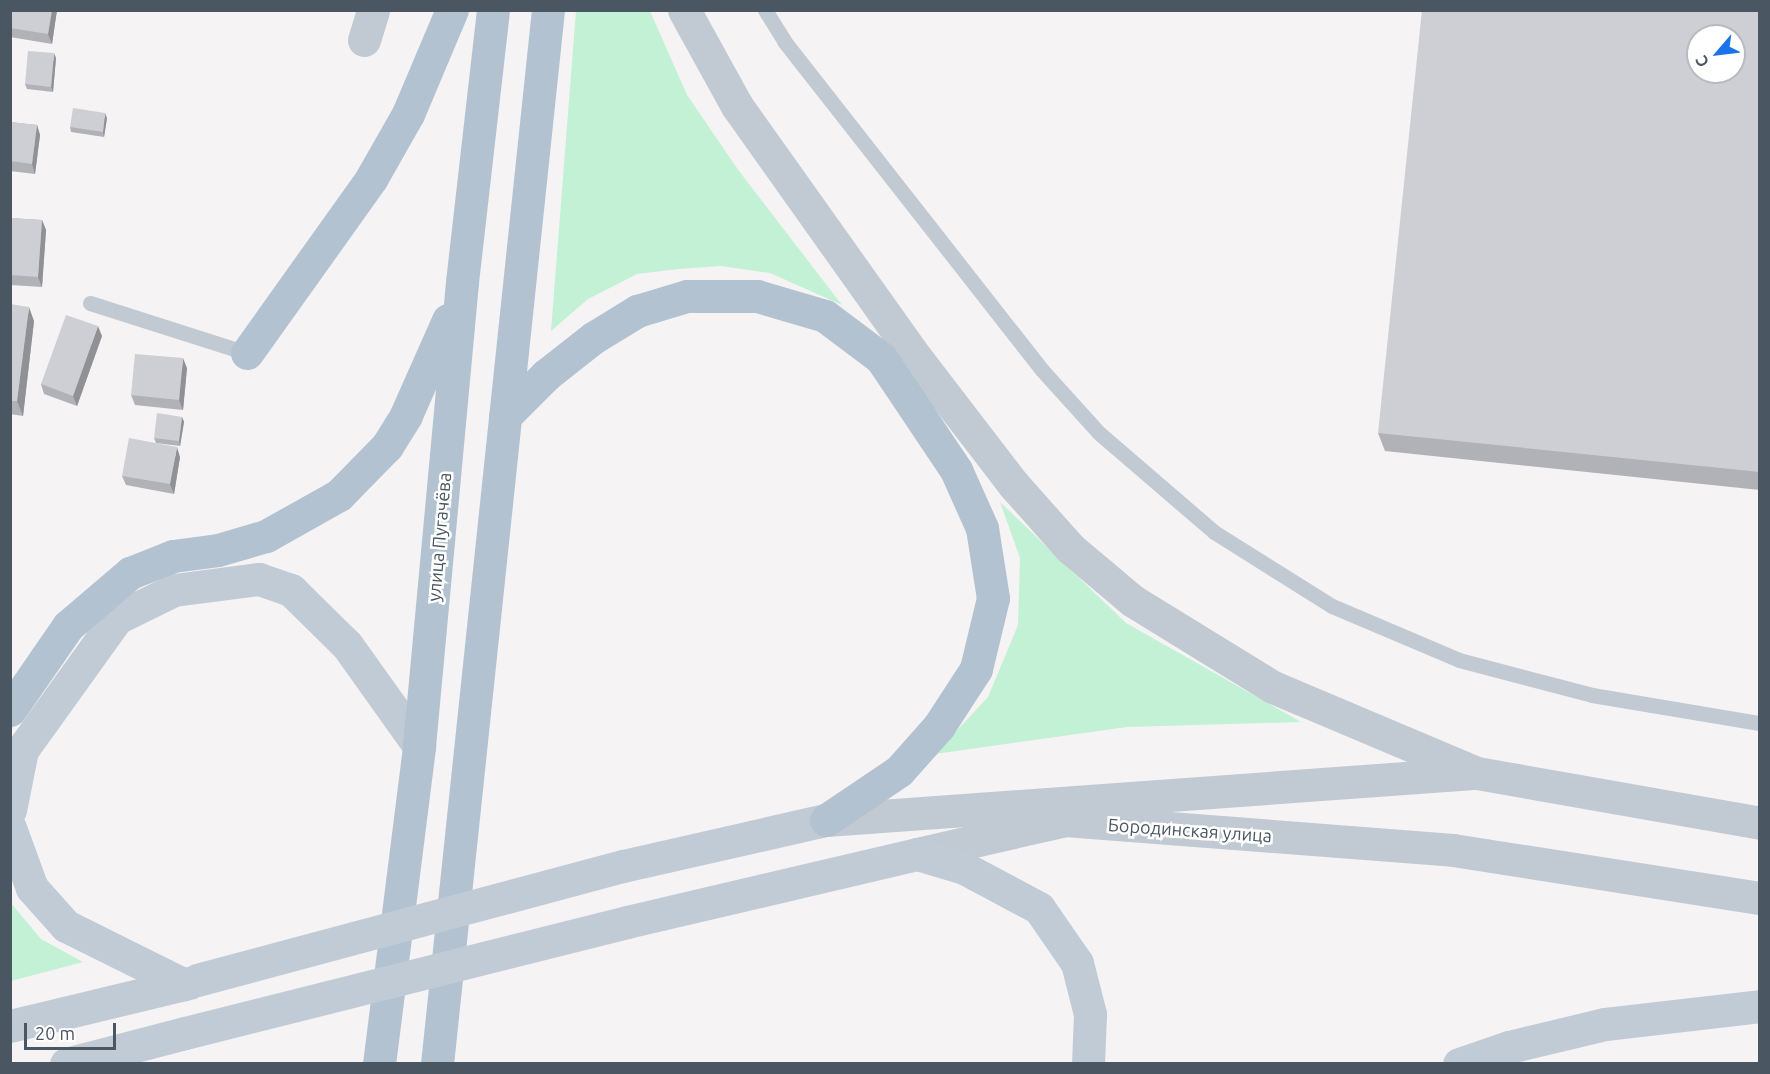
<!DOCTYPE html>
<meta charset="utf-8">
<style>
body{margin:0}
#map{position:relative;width:1770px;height:1074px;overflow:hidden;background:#f5f3f3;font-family:Ubuntu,sans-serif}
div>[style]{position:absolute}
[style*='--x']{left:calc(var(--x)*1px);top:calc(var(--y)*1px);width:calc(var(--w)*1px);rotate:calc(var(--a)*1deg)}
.green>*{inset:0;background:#c3f1d5}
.service>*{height:15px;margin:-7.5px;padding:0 7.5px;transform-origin:7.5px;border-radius:7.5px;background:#c1cad2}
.tertiary>*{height:33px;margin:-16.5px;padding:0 16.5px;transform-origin:16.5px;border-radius:16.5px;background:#c1cad2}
.secondary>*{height:33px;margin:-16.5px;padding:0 16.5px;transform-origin:16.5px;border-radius:16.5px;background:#c1cbd6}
.primary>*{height:33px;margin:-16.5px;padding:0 16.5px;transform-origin:16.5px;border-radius:16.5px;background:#b3c2d1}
.secondary-bridge>*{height:33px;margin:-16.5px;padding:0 16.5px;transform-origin:16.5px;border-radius:16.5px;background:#c1cbd6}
.wall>*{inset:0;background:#b0b2b7}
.shaded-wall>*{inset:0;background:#909195}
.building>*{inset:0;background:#cdcfd5}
span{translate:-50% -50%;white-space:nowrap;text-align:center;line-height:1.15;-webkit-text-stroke:5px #fff;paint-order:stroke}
.street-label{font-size:18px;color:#4a5661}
.frame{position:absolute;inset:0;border:12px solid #4a5661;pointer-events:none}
.north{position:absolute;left:1686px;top:24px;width:60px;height:60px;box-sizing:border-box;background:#fff;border:2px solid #b7bbc0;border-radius:50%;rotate:242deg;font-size:16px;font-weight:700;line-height:24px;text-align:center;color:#4a5661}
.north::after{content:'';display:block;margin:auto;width:21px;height:27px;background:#1a73e8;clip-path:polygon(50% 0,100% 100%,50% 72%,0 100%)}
.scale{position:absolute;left:24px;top:1023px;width:92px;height:27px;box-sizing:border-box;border:3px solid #4a5661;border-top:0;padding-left:8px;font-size:18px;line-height:21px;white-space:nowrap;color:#4a5661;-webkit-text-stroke:4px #fff;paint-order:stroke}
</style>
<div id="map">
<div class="green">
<div style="clip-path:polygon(576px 11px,650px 11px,687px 95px,739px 171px,842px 305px,770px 273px,721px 266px,678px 269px,637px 274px,588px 299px,551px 331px)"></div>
<div style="clip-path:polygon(1000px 502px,1126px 623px,1301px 722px,1127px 727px,935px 754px,988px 697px,1018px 625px,1020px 558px)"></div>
<div style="clip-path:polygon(10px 902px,41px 939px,83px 962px,11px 981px)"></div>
</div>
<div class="service">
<div style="--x:765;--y:10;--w:36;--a:58"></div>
<div style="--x:784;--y:41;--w:418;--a:51.9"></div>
<div style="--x:1042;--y:370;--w:85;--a:47.9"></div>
<div style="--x:1099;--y:433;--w:152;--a:40.7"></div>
<div style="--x:1214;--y:532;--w:139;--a:32.1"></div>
<div style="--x:1332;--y:606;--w:138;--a:23"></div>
<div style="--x:1459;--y:660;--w:138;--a:14.7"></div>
<div style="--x:1592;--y:695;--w:170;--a:9.5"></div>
<div style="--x:90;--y:303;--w:165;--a:17.7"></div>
</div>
<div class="tertiary">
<div style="--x:684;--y:10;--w:110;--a:61.1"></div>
<div style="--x:737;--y:106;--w:301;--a:54.6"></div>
<div style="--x:911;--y:351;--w:169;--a:52.5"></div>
<div style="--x:1014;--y:485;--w:84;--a:48.4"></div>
<div style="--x:1070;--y:548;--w:82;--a:40.1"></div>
<div style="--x:1133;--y:601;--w:164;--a:31.6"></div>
<div style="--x:1273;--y:687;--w:221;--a:22.9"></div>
<div style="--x:1477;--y:773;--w:287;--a:10"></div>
<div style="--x:364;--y:40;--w:31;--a:-73"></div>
<div style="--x:826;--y:820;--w:649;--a:-4.15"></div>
<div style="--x:917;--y:854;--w:152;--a:-12.9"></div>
<div style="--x:1065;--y:820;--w:389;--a:4.4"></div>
<div style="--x:1453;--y:850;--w:311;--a:8.9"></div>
</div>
<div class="secondary">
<div style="--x:10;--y:810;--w:61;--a:-78.7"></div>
<div style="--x:22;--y:750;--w:163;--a:-54.3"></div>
<div style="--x:117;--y:618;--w:64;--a:-26.2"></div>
<div style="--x:174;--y:590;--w:86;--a:-7.4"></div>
<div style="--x:259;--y:579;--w:34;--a:19"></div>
<div style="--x:291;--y:590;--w:78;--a:44.5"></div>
<div style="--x:347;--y:645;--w:124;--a:54.5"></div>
<div style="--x:10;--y:828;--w:64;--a:69.9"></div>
<div style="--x:32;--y:888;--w:51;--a:48.2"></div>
<div style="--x:66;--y:926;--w:131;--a:26.4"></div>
<div style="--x:623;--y:866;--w:208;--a:-12.8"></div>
<div style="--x:627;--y:922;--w:298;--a:-13.2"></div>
<div style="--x:917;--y:854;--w:49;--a:16.6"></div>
<div style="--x:964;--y:868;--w:85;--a:28.1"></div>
<div style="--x:1039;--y:908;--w:67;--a:55.4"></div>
<div style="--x:1077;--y:963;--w:53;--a:75.7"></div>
<div style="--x:1090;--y:1014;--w:50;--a:92.3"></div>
<div style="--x:10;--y:1026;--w:184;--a:-13.5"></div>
<div style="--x:66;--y:1064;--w:123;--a:-14.6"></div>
<div style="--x:1459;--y:1064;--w:53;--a:-18.8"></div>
<div style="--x:1509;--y:1047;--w:99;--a:-13.5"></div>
<div style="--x:1605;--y:1024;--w:156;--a:-6.6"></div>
</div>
<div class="primary">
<div style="--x:247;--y:353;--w:214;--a:-54.5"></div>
<div style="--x:371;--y:179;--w:75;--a:-60.4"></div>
<div style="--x:408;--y:114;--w:113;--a:-67.1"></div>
<div style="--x:505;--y:416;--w:58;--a:-45"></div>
<div style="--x:546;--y:375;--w:60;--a:-38.2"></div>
<div style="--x:593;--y:338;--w:52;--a:-31.5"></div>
<div style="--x:637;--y:311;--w:52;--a:-16.7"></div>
<div style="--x:687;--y:296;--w:70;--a:0"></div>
<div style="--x:757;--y:296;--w:71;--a:16.4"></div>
<div style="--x:825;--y:316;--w:70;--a:36.9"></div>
<div style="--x:881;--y:358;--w:135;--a:56.2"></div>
<div style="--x:956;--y:470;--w:64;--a:65.9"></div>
<div style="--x:982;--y:528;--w:71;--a:81.1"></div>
<div style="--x:993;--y:598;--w:73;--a:103.5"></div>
<div style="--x:976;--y:669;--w:68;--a:123"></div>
<div style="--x:939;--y:726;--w:60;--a:131.6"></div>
<div style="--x:899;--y:771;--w:88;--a:146.1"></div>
<div style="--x:10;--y:710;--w:102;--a:-55.4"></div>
<div style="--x:68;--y:626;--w:82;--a:-40.5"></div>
<div style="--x:130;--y:573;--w:46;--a:-21.6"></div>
<div style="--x:173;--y:556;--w:45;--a:-7.6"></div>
<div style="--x:218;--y:550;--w:50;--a:-16.3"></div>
<div style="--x:266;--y:536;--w:84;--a:-29.3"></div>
<div style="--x:339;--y:495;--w:69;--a:-45.6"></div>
<div style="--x:387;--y:446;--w:36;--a:-58"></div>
<div style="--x:406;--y:415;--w:104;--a:-66.1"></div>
<div style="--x:379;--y:1064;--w:321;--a:-82.8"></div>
<div style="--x:419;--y:746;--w:466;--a:-84.7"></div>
<div style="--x:462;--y:282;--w:274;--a:-83.5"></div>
<div style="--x:437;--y:1064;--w:1060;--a:-83.99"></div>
</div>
<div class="secondary-bridge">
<div style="--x:197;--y:980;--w:441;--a:-15"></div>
<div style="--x:185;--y:1033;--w:456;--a:-14.1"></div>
</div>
<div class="wall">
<div style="clip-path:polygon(10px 10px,57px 10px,52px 44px,10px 37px)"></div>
<div style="clip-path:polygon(1760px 10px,1760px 490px,1385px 451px,1378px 433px)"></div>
<div style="clip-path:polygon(56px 58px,53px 92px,27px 89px,25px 84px)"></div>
<div style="clip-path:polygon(107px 118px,104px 137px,71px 132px,70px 127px)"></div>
<div style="clip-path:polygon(10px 122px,37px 125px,40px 135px,35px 174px,10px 171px)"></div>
<div style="clip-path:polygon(10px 218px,42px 220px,46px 230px,42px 287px,10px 285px)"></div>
<div style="clip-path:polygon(10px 304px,34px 321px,23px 416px,10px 414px)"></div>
<div style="clip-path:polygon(102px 336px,77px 406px,44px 394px,41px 384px)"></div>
<div style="clip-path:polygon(187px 368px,183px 410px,135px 405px,131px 395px)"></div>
<div style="clip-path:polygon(182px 417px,184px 422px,180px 446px,156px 443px,154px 438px)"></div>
<div style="clip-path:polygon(180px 457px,174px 494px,126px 485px,122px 476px)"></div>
</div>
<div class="shaded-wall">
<div style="clip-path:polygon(52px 10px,57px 10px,52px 44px,48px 34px)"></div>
<div style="clip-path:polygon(54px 53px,56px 58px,53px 92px,51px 87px)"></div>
<div style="clip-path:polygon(105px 113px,107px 118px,104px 137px,103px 132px)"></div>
<div style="clip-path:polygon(37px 125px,40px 135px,35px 174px,32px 164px)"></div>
<div style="clip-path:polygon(10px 189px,11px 191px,11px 214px,10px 213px)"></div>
<div style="clip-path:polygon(42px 220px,46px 230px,42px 287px,38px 277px)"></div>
<div style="clip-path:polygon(29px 307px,34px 321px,23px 416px,17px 401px)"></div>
<div style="clip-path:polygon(98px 326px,102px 336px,77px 406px,73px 396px)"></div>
<div style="clip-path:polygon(183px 358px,187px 368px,183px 410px,179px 400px)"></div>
<div style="clip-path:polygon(182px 417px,184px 422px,180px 446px,179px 441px)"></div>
<div style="clip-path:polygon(177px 447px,180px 457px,174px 494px,170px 484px)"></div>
</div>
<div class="building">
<div style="clip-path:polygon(10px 10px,52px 10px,48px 34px,10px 28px)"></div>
<div style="clip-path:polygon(evenodd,1422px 10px,1760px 10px,1760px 472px,1378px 433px,1422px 10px,1698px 36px,1734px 36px,1734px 72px,1698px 72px,1698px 36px)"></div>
<div style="clip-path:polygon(28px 51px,54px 53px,51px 87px,25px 84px)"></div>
<div style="clip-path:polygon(73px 108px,105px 113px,103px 132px,70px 127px)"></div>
<div style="clip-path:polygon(10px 122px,37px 125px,32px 164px,10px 161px)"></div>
<div style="clip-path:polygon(10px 218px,42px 220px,38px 277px,10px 275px)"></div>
<div style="clip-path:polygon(10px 304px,29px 307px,17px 401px,10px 401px)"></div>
<div style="clip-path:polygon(66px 315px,98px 326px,73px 396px,41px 384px)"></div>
<div style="clip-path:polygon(135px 354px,183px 358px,179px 400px,131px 395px)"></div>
<div style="clip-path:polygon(157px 413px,182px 417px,179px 441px,154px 438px)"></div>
<div style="clip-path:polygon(129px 438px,177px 447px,170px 484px,122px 476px)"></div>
</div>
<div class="street-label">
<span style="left:439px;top:537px;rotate:-85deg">улица Пугачёва</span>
<span style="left:1190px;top:830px;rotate:4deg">Бородинская улица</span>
</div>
<div class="frame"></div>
<div class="north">С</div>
<div class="scale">20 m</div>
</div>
